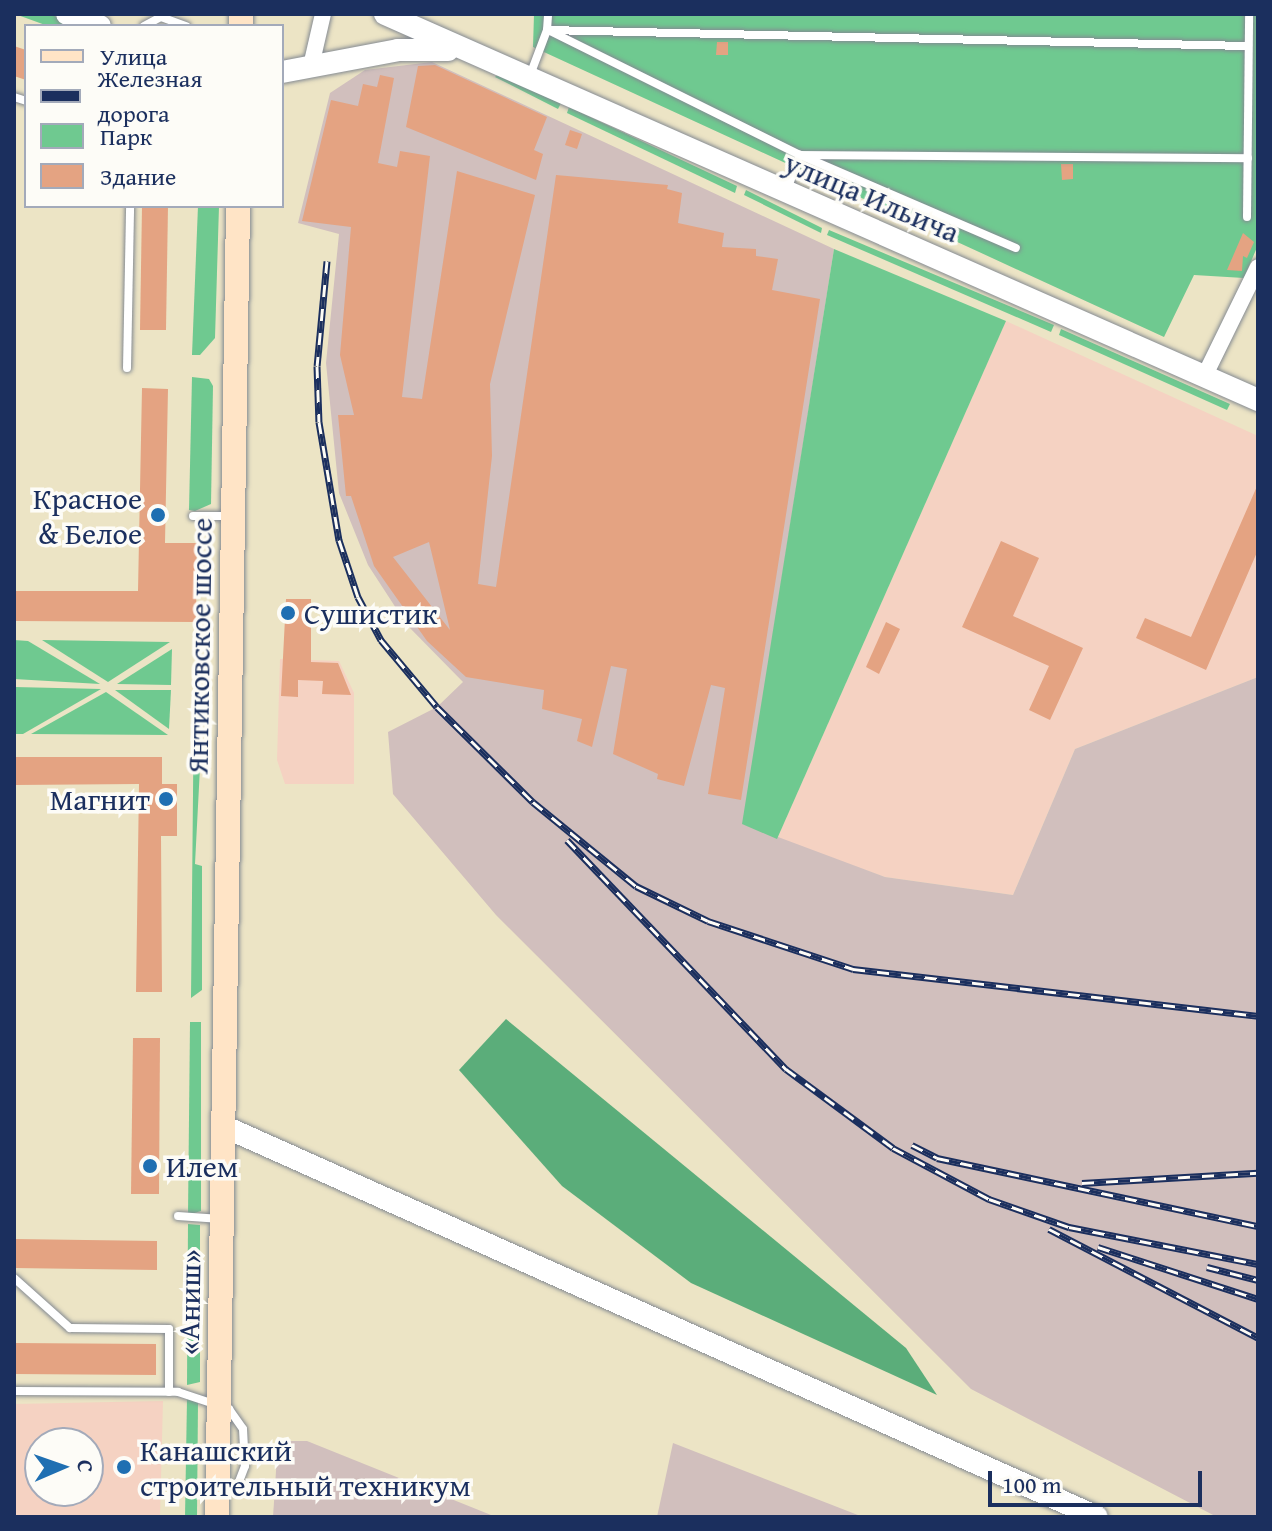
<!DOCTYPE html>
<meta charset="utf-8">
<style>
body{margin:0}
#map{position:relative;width:1272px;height:1531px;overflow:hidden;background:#ece4c5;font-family:"Gentium Book Plus",serif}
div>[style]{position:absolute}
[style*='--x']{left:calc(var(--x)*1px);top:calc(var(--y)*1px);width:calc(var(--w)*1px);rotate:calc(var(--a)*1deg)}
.built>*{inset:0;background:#f5d2c2}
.industrial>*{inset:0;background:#d1bfbd}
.green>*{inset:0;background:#6fc990}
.forest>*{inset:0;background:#5bad7a}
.building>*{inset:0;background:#e4a382}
.roads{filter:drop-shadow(0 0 2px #848a92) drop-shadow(0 0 2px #848a92)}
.service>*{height:8px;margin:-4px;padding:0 4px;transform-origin:4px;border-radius:4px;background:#fff}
.minor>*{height:16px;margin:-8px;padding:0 8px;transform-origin:8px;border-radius:8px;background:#fff}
.tertiary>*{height:22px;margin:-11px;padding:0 11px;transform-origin:11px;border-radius:11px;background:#fff}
.secondary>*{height:24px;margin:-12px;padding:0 12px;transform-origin:12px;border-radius:12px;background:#ffe4c6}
.rail>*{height:7px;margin-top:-3.5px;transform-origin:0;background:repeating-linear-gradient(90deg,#fdfcf7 0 12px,#1b2f5e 0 24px);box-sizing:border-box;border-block:2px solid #1b2f5e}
.dots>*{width:22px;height:22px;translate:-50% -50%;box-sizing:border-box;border:4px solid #fdfcf7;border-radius:50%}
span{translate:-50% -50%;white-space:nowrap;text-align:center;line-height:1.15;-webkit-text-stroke:7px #fdfcf7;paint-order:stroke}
.street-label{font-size:30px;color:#1b2f5e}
.poi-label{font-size:30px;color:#1b2f5e}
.right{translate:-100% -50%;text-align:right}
.left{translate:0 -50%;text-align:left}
.frame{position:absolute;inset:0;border:16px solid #1b2f5e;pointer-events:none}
.legend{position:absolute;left:24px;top:24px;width:260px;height:184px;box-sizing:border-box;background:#fdfcf7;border:2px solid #a3aaba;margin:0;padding:10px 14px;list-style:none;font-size:24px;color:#1b2f5e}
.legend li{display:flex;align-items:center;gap:16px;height:40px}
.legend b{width:40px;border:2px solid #a3aaba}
.north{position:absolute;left:24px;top:1427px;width:80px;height:80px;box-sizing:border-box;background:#fdfcf7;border:2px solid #a3aaba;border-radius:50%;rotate:88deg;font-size:22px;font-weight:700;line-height:32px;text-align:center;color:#1b2f5e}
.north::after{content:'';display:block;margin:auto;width:28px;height:36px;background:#1f6fb2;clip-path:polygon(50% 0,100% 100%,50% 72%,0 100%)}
.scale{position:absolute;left:988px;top:1471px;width:214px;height:36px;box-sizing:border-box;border:4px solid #1b2f5e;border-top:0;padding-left:10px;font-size:24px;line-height:28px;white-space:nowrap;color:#1b2f5e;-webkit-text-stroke:6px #fdfcf7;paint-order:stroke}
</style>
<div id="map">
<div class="built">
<div style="clip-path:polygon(1006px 321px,1258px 436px,1258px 677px,1075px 749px,1013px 895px,885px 877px,777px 839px)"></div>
<div style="clip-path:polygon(280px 659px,339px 661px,354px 693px,354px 784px,285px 784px,277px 760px)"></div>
<div style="clip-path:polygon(evenodd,163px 1401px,160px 1517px,14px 1517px,14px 1404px,163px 1401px,40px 1443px,88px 1443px,88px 1491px,40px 1491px,40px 1443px)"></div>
</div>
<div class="industrial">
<div style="clip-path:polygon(432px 62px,834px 249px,743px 824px,885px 877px,1013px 895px,1075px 749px,1258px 677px,1258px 1517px,1217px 1517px,971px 1389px,496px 915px,393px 794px,388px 732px,437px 707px,463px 682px,407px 625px,368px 565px,339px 493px,326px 363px,339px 234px,298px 223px,330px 93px,365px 70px)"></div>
<div style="clip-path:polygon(278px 1441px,307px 1441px,496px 1517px,273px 1517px)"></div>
<div style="clip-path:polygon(673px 1443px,863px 1517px,657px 1517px)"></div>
</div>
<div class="green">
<div style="clip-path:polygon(15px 14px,49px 14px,81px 26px,48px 26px)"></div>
<div style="clip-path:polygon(534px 14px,1258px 14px,1258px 245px,1244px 278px,1194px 275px,1164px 337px,533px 47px)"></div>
<div style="clip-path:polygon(498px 74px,561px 103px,558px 109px,495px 77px)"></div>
<div style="clip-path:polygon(569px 107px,737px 186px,735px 193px,567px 113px)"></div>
<div style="clip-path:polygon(746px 190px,822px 228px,821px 233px,744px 195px)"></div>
<div style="clip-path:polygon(198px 206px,219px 206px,215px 338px,200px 355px,192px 355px)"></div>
<div style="clip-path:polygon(829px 230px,1054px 325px,1051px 332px,827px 235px)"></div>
<div style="clip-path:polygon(834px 249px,1006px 321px,777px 839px,742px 824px)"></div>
<div style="clip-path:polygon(1061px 329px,1230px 404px,1227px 410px,1059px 335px)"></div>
<div style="clip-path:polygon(192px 377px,209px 379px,213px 386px,211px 504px,195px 511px,189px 510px)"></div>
<div style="clip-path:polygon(14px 640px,28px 641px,100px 684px,14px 679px)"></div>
<div style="clip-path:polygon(42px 640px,170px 642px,108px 682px)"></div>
<div style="clip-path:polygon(172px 649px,171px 685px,117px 684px)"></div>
<div style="clip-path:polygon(14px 687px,101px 689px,23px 734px,14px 734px)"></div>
<div style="clip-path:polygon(115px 690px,171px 690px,169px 729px)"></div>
<div style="clip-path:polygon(204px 690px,195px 864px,202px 866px,202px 990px,191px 998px,194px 691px)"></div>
<div style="clip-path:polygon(106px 692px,168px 735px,31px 734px)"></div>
<div style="clip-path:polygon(190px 1022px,201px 1022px,201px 1211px,188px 1215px)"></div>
<div style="clip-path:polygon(188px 1224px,200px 1225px,200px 1382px,187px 1385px)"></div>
<div style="clip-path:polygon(187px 1399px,198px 1402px,197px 1517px,185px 1517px)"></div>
</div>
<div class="forest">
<div style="clip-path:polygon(506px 1019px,906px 1348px,937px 1395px,691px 1283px,562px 1186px,459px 1070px)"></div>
</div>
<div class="building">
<div style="clip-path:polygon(717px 42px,728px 42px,728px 55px,716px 55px)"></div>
<div style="clip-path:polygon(14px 46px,26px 50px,26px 80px,14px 76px)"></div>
<div style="clip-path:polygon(435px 65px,547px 117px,534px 150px,543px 154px,536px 180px,406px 127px,418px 66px)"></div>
<div style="clip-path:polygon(evenodd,380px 75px,394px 78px,378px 163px,397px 167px,400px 151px,430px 156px,402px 397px,422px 399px,457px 171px,535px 195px,490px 384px,492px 456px,478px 584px,496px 587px,556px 175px,668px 185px,667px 189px,682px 193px,678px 223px,724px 233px,722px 247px,756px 249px,756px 256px,778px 259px,772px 290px,820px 299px,741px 800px,708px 794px,725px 688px,711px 685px,684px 786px,657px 779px,658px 774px,613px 754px,627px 669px,611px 666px,592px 747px,577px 741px,582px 719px,542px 709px,544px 690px,466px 677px,427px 641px,374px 566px,351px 496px,346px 496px,338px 415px,354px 415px,340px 355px,351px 227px,302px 221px,331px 100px,358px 106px,363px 84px,377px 87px,380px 75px,429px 542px,450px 630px,393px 557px,429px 542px)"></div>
<div style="clip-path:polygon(570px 130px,582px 134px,577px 149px,565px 145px)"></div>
<div style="clip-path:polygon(1061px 164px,1073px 164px,1073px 179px,1062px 180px)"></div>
<div style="clip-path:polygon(142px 206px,168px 206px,166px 330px,140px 330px)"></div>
<div style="clip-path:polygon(1243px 233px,1254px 242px,1247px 258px,1243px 256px,1242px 271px,1227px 270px)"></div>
<div style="clip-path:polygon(142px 388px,168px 389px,165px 543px,197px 543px,196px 622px,14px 621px,14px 591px,138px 591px)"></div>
<div style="clip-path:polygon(1258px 484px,1258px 550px,1206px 670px,1136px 638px,1145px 618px,1191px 637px)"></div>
<div style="clip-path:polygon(1001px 541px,1039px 558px,1013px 616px,1083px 648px,1050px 720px,1029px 710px,1049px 666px,962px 627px)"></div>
<div style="clip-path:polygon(286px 599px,311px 599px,311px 662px,338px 663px,351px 695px,322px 694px,323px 681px,298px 680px,298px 697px,281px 696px)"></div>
<div style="clip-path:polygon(886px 622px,900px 629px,879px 674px,866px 667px)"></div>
<div style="clip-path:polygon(14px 757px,162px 757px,162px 784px,177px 784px,177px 836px,161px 836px,162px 992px,136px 992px,139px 784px,14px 785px)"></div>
<div style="clip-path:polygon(133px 1038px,160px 1038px,159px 1194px,131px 1194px)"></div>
<div style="clip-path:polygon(14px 1239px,157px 1241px,157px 1270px,14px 1268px)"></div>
<div style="clip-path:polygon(14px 1343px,156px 1344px,156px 1375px,14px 1374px)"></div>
</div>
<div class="roads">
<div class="service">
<div style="--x:144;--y:26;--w:19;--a:-28"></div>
<div style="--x:161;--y:17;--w:27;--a:20"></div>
<div style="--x:547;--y:30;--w:701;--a:1.31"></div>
<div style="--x:548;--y:30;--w:281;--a:26.4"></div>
<div style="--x:800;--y:155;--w:235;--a:23.3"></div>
<div style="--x:529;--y:78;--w:51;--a:-69.4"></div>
<div style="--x:547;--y:30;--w:16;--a:-86"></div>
<div style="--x:14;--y:97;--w:13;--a:18"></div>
<div style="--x:786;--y:192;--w:40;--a:-69"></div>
<div style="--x:800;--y:155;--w:448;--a:0.4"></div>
<div style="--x:1247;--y:217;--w:203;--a:-89.4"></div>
<div style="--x:127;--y:368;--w:162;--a:-88.9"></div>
<div style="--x:193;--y:516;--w:35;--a:0"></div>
<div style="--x:178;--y:1216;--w:39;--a:4"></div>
<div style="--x:14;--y:1278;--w:75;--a:41.8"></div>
<div style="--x:70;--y:1328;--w:99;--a:0.6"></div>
<div style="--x:169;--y:1329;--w:63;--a:90"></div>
<div style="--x:14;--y:1391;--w:164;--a:0.3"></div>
<div style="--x:178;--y:1392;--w:54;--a:18.4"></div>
<div style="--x:229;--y:1409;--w:24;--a:55"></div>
<div style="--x:243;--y:1429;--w:37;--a:87"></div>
<div style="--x:245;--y:1466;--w:22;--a:111"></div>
<div style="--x:237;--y:1487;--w:16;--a:162"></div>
</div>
<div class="minor">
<div style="--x:311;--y:66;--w:53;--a:-77"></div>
<div style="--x:1205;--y:375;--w:120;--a:-63.9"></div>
</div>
<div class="tertiary">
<div style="--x:67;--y:14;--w:35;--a:20"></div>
<div style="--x:385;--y:14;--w:955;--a:23.85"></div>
<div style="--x:282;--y:72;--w:118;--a:-10.7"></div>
<div style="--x:398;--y:50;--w:50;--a:0"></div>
<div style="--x:223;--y:1126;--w:957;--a:24.1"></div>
</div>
<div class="secondary">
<div style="--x:241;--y:26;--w:12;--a:-90"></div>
<div style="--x:217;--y:1517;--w:1311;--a:-89.08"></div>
</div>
</div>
<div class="rail">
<div style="--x:327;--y:261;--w:105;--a:95.4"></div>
<div style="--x:317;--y:366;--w:56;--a:88"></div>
<div style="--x:319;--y:422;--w:120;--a:80.4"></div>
<div style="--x:339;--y:540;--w:60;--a:71.6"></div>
<div style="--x:358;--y:597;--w:49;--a:61.9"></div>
<div style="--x:381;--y:640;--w:87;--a:50.1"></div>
<div style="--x:437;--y:707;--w:135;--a:44.7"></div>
<div style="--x:533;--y:802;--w:133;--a:39.2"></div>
<div style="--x:636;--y:886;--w:80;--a:25.9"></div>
<div style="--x:708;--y:921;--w:153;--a:18.3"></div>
<div style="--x:853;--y:969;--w:408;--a:6.6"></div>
<div style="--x:567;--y:840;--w:317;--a:46.3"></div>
<div style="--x:786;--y:1069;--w:133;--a:36.4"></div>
<div style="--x:893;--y:1148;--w:109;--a:28"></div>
<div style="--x:989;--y:1199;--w:85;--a:19.3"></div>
<div style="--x:1069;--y:1227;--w:193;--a:11.1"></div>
<div style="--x:912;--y:1145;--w:28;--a:27"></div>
<div style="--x:937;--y:1158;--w:328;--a:12"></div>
<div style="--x:1082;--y:1183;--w:176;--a:-3.3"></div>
<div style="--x:1049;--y:1229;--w:236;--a:27.5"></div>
<div style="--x:1098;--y:1247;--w:168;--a:18"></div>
<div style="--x:1207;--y:1267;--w:53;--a:14.3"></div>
</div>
<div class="dots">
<div style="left:158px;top:515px;background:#1f6fb2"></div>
<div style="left:288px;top:613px;background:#1f6fb2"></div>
<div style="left:166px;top:799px;background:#1f6fb2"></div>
<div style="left:150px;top:1166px;background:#1f6fb2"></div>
<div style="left:124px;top:1467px;background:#1f6fb2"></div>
</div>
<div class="street-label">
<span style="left:872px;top:197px;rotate:23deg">улица Ильича</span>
<span style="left:199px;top:646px;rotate:-89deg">Янтиковское шоссе</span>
<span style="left:189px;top:1302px;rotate:-89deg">«Аниш»</span>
</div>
<div class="poi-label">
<span class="right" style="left:142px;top:515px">Красное<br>&amp; Белое</span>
<span class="left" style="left:304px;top:613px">Сушистик</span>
<span class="right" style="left:150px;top:799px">Магнит</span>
<span class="left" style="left:166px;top:1166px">Илем</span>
<span class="left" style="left:140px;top:1467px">Канашский<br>строительный техникум</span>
</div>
<div class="frame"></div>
<ul class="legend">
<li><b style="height:10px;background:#ffe4c6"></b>Улица</li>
<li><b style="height:10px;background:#1b2f5e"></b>Железная дорога</li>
<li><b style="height:22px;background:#6fc990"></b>Парк</li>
<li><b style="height:22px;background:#e4a382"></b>Здание</li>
</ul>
<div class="north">С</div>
<div class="scale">100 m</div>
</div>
